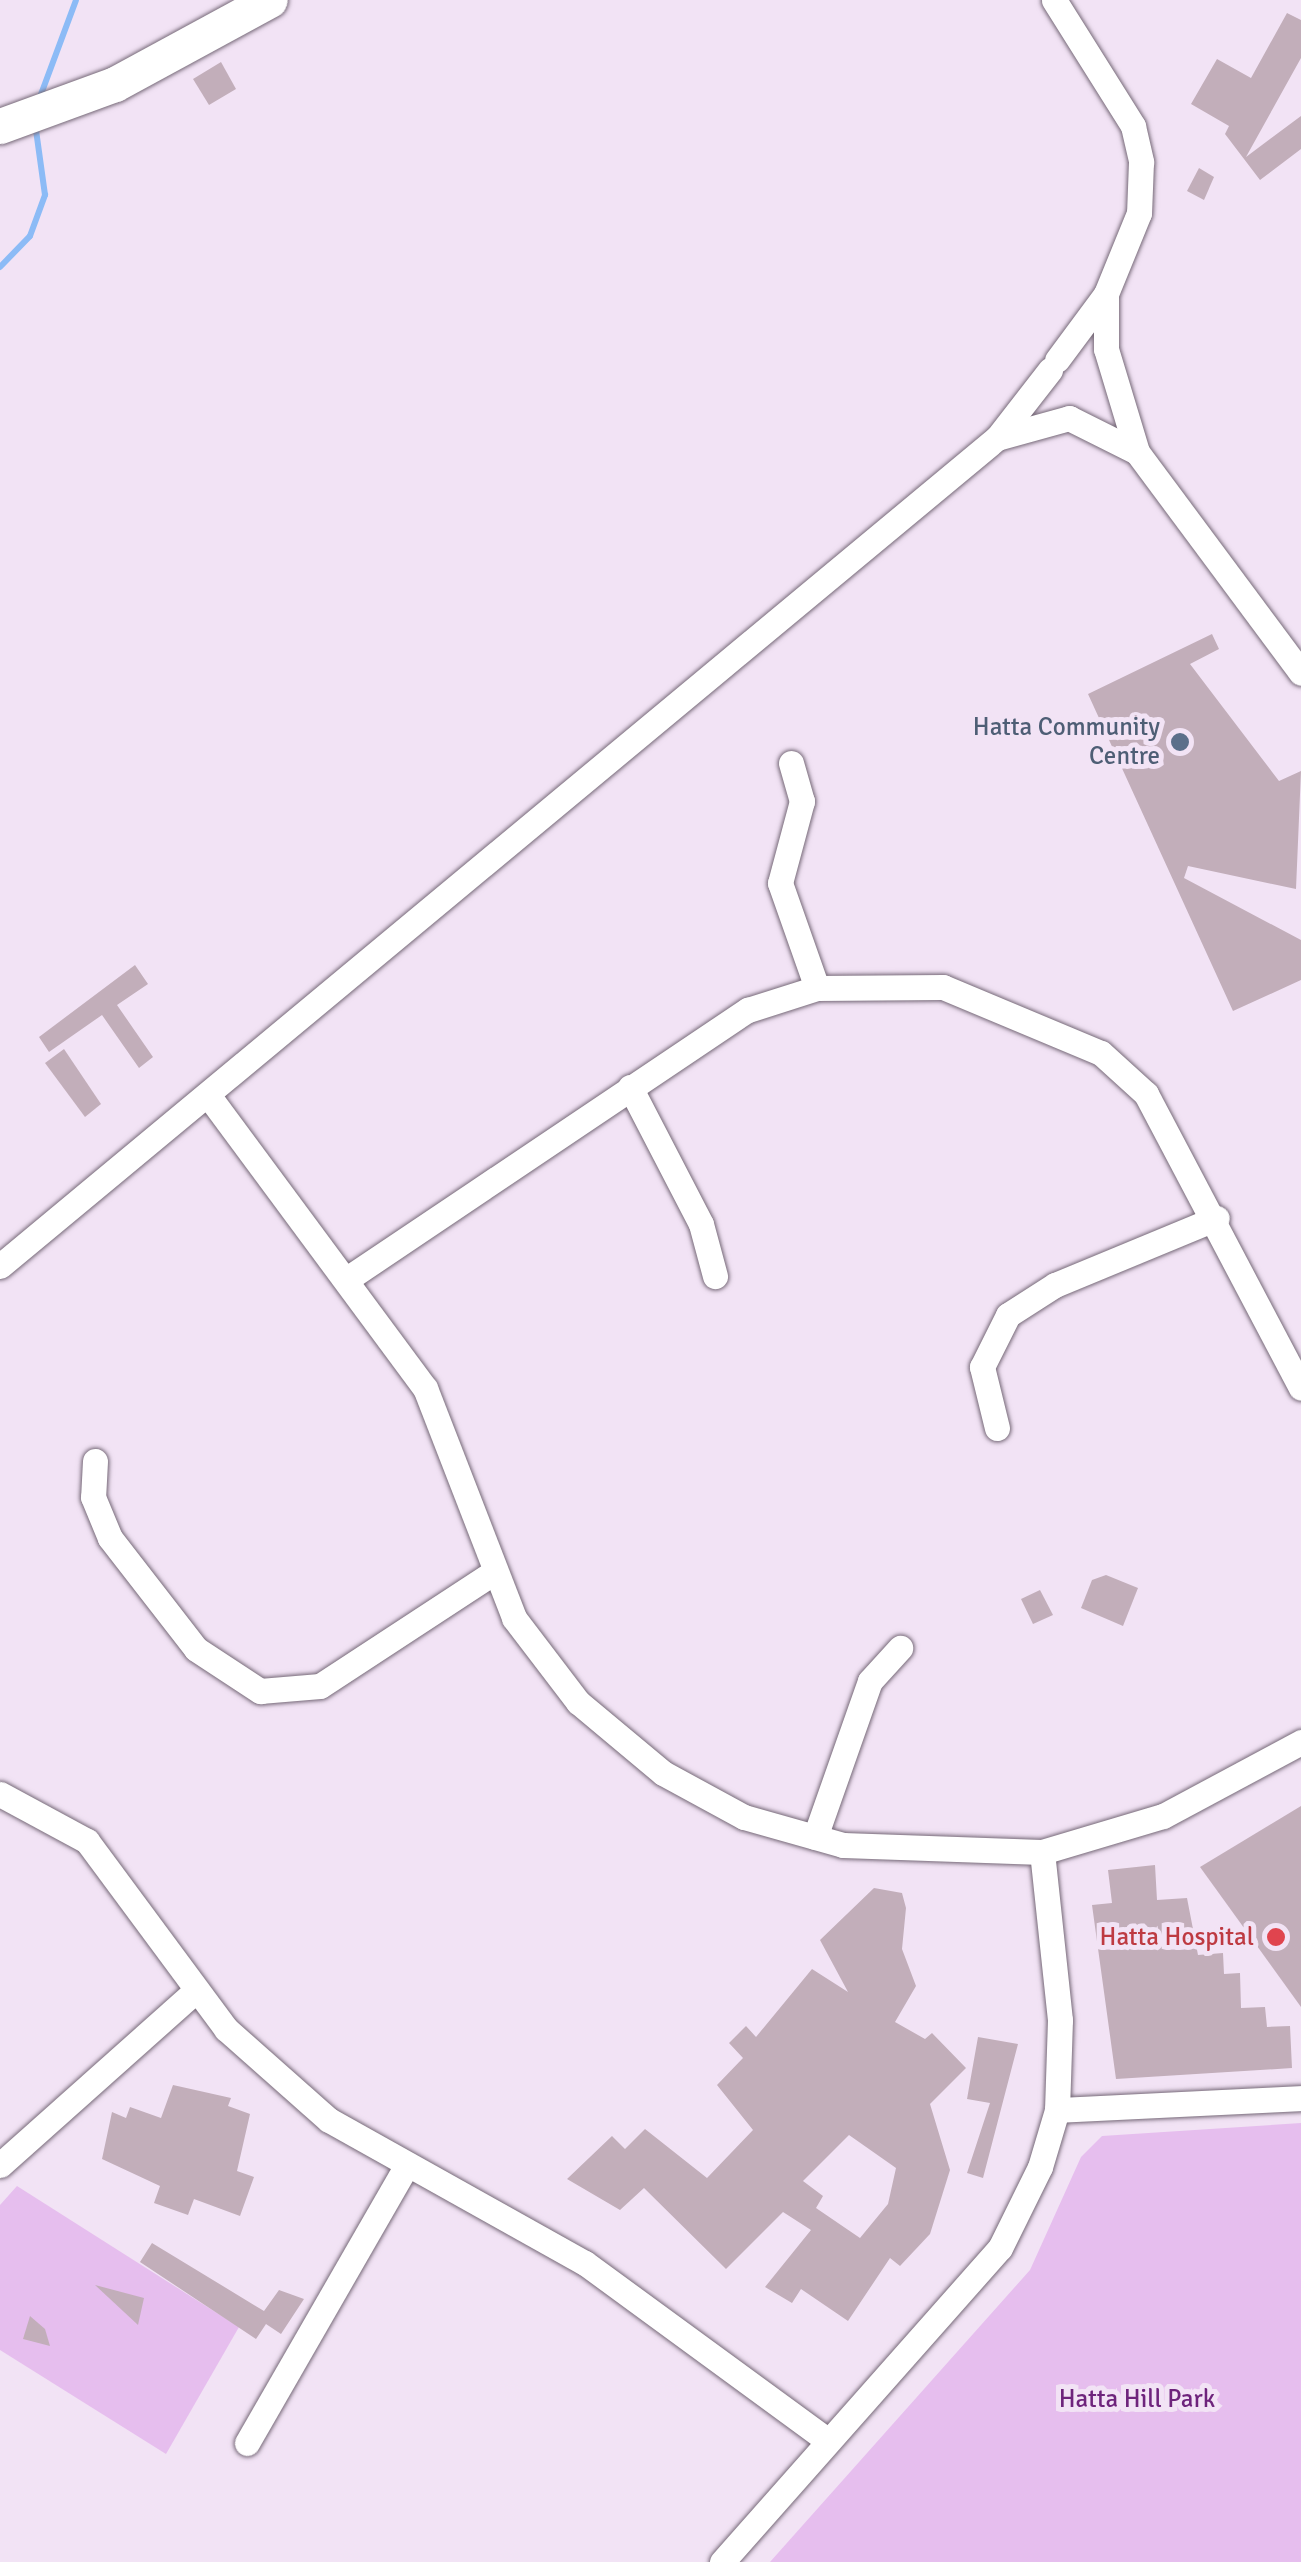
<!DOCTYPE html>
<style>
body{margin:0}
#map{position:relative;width:1301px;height:2562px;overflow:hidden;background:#f2e3f5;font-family:Signika,sans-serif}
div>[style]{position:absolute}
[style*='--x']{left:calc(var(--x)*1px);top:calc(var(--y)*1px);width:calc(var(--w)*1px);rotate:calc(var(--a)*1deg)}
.green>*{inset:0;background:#e6beee}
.stream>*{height:6px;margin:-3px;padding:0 3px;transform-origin:3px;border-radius:3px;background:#8cbbf6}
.building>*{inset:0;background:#c2aeba}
.roads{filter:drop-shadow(0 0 2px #766978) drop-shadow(0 0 2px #766978)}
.minor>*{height:25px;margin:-12.5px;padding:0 12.5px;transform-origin:12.5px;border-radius:12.5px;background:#fff}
.secondary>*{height:35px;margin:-17.5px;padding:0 17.5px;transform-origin:17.5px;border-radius:17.5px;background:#fff}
.dots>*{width:28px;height:28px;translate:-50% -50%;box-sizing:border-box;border:5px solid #f2e3f5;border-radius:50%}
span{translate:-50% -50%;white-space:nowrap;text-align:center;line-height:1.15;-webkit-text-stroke:10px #f2e3f5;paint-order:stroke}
.service-label{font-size:25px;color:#4e5e75}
.right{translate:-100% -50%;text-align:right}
.health-label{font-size:25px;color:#be3a42}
.park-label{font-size:25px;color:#6e247c}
</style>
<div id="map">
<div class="green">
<div style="clip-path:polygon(1301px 2123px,1301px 2562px,770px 2562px,1030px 2270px,1081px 2157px,1102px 2136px)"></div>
<div style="clip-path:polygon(17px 2186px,239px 2327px,166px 2454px,0 2350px,0 2205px)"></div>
</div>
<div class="stream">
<div style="--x:40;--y:97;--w:103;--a:-69.6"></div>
<div style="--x:0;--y:267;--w:43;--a:-45.9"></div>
<div style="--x:30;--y:236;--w:44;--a:-69.9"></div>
<div style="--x:45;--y:195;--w:73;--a:-97.9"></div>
</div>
<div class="building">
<div style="clip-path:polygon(1287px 13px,1301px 20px,1301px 58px,1246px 157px,1301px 116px,1301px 149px,1260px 180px,1225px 134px,1229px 126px,1191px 104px,1217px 59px,1251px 78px)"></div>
<div style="clip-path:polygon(221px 62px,236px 89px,209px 105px,193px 79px)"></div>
<div style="clip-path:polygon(1199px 168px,1214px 177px,1204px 200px,1187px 191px)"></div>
<div style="clip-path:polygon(1212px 634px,1219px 649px,1190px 664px,1279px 781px,1301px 771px,1296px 889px,1188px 866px,1184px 878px,1301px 940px,1301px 980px,1233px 1011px,1088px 694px)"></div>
<div style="clip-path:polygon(135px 965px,148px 984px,117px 1005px,153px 1057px,139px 1068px,102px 1015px,49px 1052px,39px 1037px)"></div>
<div style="clip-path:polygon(64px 1049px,101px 1104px,85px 1117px,45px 1063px)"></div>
<div style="clip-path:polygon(1106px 1575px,1138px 1588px,1123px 1626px,1081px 1608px,1092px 1580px)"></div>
<div style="clip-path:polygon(1040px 1590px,1053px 1615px,1033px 1624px,1021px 1599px)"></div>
<div style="clip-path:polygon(1301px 1806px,1301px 2007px,1200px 1867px)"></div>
<div style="clip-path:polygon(1155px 1865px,1157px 1900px,1187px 1898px,1198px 1955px,1223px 1953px,1224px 1974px,1240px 1973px,1241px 2008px,1265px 2007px,1267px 2027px,1290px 2026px,1292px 2068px,1116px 2079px,1092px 1905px,1112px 1903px,1108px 1870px)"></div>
<div style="clip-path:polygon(evenodd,874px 1888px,902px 1893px,906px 1908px,902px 1949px,916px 1986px,895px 2022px,925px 2039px,932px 2033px,966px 2068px,930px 2104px,950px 2170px,930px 2234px,900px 2266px,890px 2258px,848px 2321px,801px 2289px,792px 2303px,765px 2287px,811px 2230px,783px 2212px,726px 2269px,644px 2188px,620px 2210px,567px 2179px,612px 2136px,625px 2149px,645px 2129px,707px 2178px,753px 2130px,717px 2085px,743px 2058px,729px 2043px,746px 2026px,756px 2037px,812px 1969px,848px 1992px,820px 1940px,874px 1888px,849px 2135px,896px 2168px,888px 2204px,860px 2238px,816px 2208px,823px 2196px,803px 2181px,849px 2135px)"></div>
<div style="clip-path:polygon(978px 2037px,1018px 2044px,983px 2178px,967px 2173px,990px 2103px,967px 2099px)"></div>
<div style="clip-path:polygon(173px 2085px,231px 2098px,228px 2106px,250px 2114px,237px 2171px,254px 2177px,240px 2216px,194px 2199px,188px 2215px,154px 2203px,160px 2186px,102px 2159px,112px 2112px,126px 2118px,130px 2107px,161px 2118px)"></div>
<div style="clip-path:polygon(152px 2243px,264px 2311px,279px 2290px,304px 2299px,281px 2334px,266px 2324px,256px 2339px,140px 2262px)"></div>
<div style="clip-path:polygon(95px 2285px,144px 2298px,138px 2325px)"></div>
<div style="clip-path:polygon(30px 2316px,45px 2329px,50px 2346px,23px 2339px)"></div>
</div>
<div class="roads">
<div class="minor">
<div style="--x:1054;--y:0;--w:149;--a:57.9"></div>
<div style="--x:1133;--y:126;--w:37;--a:77"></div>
<div style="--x:1141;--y:162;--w:51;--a:92.2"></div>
<div style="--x:1139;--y:213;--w:87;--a:112.2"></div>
<div style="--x:1106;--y:294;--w:82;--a:126.6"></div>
<div style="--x:1106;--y:294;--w:55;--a:90"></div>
<div style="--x:1106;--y:349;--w:108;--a:73.2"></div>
<div style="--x:1137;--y:452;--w:275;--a:53.4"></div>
<div style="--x:1050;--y:370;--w:86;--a:127.9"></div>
<div style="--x:997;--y:438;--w:75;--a:-15.5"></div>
<div style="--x:1069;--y:418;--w:76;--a:26.6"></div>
<div style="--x:791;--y:763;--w:40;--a:74"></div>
<div style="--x:802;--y:801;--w:85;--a:105"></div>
<div style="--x:780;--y:883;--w:111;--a:70.6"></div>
<div style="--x:630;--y:1087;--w:154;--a:62.6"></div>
<div style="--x:701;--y:1224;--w:54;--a:74.9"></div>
<div style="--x:208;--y:1095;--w:365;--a:53.5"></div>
<div style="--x:425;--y:1388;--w:247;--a:68.8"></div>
<div style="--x:514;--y:1618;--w:106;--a:52.7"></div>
<div style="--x:578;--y:1702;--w:111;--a:39.9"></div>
<div style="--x:663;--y:1773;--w:92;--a:28.5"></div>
<div style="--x:744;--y:1817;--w:103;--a:15.8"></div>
<div style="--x:843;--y:1845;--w:199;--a:2"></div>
<div style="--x:1042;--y:1852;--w:126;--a:-16.6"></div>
<div style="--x:1163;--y:1816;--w:157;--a:-28.2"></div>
<div style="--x:0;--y:1266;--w:1296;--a:-39.71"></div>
<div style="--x:347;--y:1279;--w:483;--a:-33.9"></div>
<div style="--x:748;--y:1010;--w:72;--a:-17.7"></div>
<div style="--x:817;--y:988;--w:126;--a:-0.5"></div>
<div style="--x:943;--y:987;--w:171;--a:22.7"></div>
<div style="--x:1101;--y:1053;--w:61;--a:42.3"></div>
<div style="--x:1146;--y:1094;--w:332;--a:62.2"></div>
<div style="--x:997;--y:1428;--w:63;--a:-103.8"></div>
<div style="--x:982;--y:1367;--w:58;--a:-63.4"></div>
<div style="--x:1008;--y:1315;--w:56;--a:-32.6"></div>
<div style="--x:1055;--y:1285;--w:175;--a:-22.5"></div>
<div style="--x:95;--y:1461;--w:36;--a:93"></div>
<div style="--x:93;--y:1497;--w:44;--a:67.5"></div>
<div style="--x:110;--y:1538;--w:140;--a:52.2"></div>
<div style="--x:196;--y:1649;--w:77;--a:33.3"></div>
<div style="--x:260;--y:1691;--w:60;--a:-4.8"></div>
<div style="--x:320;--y:1686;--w:204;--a:-33.2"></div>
<div style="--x:0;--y:1794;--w:99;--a:28.4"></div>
<div style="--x:87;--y:1841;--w:234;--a:53.5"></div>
<div style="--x:226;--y:2029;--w:137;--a:41.5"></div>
<div style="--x:329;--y:2120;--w:293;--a:29.2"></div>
<div style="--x:585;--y:2263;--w:300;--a:36.2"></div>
<div style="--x:815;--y:1837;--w:165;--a:-70.6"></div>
<div style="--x:870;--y:1681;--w:45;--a:-47.7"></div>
<div style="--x:1057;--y:2110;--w:244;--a:-2.8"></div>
<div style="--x:0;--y:2165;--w:260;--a:-41.7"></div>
<div style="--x:247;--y:2443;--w:317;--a:-60.1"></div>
<div style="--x:722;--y:2562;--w:419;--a:-48.5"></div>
<div style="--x:1000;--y:2248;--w:90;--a:-63.7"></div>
<div style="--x:1040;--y:2167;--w:59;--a:-73.4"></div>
<div style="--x:1057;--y:2110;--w:90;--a:-88.1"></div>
<div style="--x:1060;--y:2020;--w:169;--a:-96.1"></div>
</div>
<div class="secondary">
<div style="--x:0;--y:126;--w:122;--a:-20.1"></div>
<div style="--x:115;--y:84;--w:176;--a:-28.5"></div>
</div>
</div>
<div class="dots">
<div style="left:1180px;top:742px;background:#5c6f8a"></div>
<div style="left:1276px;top:1937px;background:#e0444e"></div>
</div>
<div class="service-label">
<span class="right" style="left:1160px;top:742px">Hatta Community<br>Centre</span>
</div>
<div class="health-label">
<span class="right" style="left:1254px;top:1937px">Hatta Hospital</span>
</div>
<div class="park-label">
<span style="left:1137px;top:2399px">Hatta Hill Park</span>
</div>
</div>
